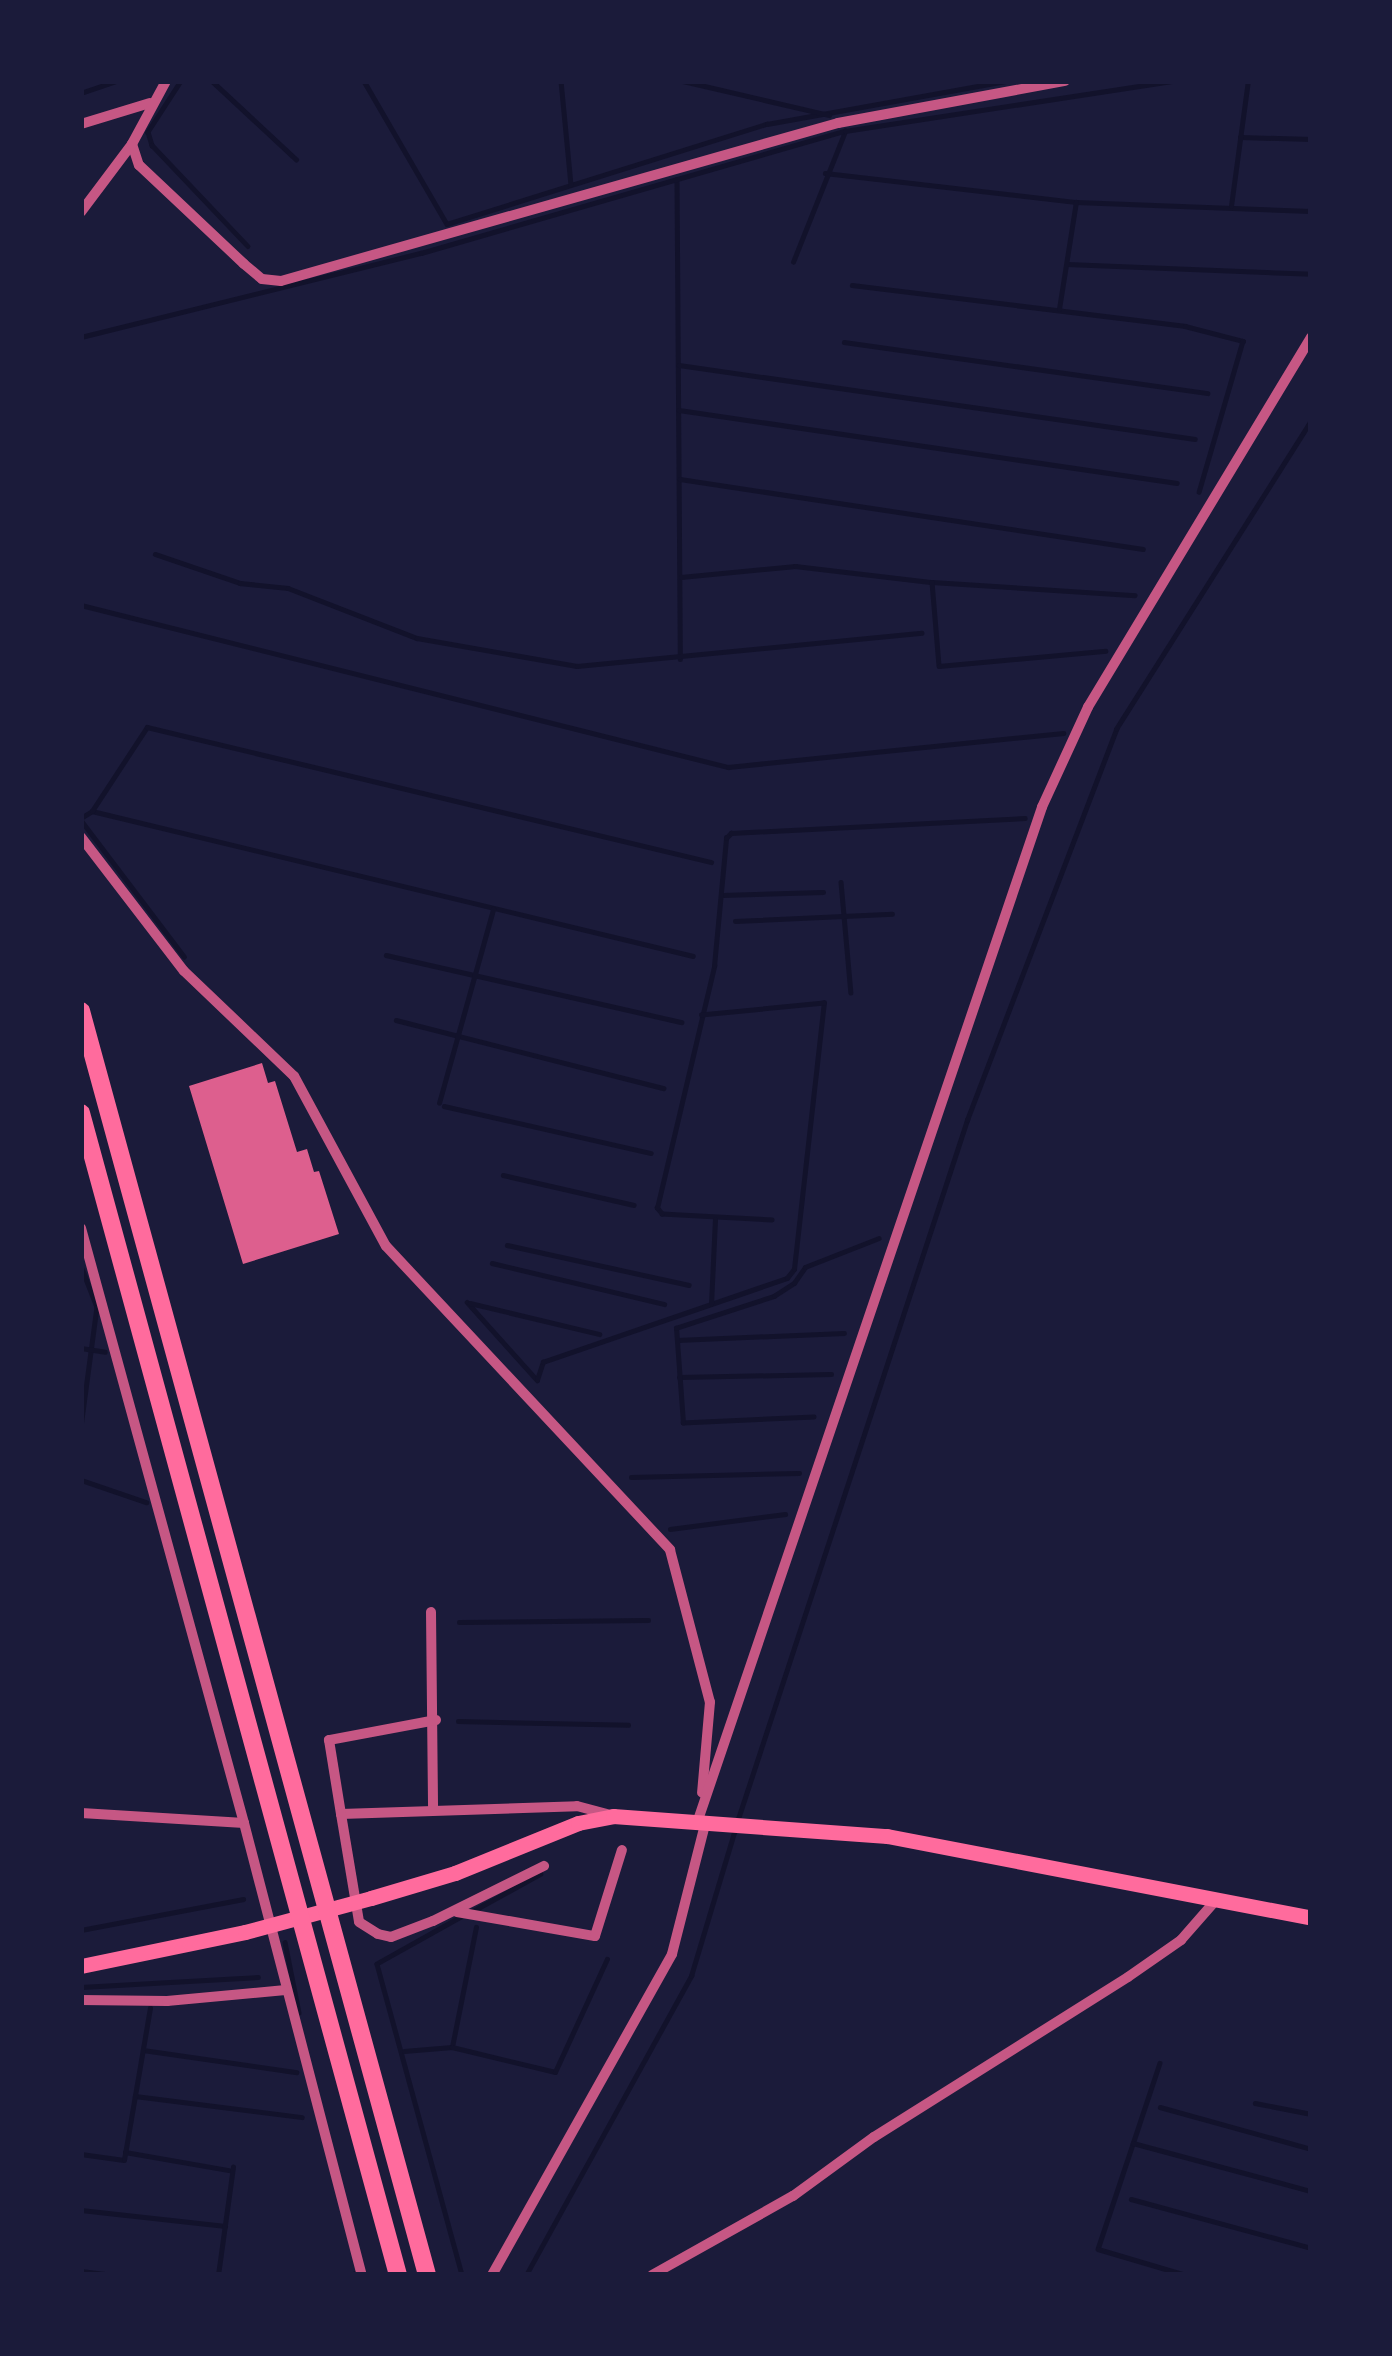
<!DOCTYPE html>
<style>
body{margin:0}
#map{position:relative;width:1392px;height:2356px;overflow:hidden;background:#1b1b3a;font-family:"DM Sans",sans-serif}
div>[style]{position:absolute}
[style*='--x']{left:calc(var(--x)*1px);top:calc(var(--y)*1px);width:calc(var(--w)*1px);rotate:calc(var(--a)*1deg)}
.stream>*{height:4.5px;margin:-2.25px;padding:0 2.25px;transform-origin:2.25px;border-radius:2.25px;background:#12122b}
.building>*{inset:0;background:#dd5f8e}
.minor>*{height:10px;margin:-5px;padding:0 5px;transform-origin:5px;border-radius:5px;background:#c65784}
.secondary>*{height:15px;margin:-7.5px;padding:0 7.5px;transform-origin:7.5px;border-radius:7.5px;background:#ff6b9d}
.motorway>*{height:18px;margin:-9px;padding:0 9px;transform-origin:9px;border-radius:9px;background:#ff6b9d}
span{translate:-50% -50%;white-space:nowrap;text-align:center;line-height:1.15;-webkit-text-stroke:12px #1b1b3a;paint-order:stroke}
.frame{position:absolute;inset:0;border:84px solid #1b1b3a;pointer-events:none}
</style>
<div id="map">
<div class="stream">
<div style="--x:181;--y:81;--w:61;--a:122.9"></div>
<div style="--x:148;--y:132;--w:14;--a:73"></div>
<div style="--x:152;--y:145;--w:139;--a:46.5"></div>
<div style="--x:212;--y:81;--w:115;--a:42.9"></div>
<div style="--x:364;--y:81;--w:165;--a:59.9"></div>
<div style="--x:447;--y:224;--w:335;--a:-17.4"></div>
<div style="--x:767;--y:124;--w:242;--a:-10.2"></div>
<div style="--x:561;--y:81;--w:104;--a:84.5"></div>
<div style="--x:683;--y:81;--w:150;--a:13.1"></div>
<div style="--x:81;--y:93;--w:37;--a:-19"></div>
<div style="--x:1240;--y:137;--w:71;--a:1.6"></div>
<div style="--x:825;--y:173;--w:253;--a:6.6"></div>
<div style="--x:1076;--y:202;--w:235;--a:2.2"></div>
<div style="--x:677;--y:179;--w:480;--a:89.6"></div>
<div style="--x:1231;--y:206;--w:126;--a:-82.3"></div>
<div style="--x:793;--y:262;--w:141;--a:-68.3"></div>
<div style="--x:1067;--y:264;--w:244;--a:2.3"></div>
<div style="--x:852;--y:285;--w:336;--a:7"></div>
<div style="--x:1185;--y:326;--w:60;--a:14.5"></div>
<div style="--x:1243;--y:341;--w:157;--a:106.2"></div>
<div style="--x:1059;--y:309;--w:108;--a:-81"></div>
<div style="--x:81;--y:337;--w:350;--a:-13.9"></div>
<div style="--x:421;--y:253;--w:441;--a:-16.1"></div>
<div style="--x:845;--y:131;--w:332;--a:-8.7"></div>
<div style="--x:844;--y:342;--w:367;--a:8"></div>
<div style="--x:679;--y:365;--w:521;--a:8.16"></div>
<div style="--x:679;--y:410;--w:503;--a:8.34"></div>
<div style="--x:680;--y:479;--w:468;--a:8.6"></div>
<div style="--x:155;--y:554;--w:90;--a:18.8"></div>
<div style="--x:240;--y:583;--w:48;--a:5.9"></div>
<div style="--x:288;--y:588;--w:138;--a:21.2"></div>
<div style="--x:417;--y:638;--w:162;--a:9.9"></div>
<div style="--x:577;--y:666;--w:346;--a:-5.5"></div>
<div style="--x:681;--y:577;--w:115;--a:-5.5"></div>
<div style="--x:795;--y:566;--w:138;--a:6.7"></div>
<div style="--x:932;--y:582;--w:203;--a:3.7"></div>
<div style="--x:932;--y:582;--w:84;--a:85.2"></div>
<div style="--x:939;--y:666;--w:167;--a:-5.2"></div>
<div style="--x:81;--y:605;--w:667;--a:14.06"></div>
<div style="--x:728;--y:767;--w:337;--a:-5.8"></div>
<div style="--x:92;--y:811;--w:618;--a:13.56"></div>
<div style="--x:81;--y:818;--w:13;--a:-32"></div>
<div style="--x:92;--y:811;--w:100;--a:-56.8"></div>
<div style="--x:147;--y:727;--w:580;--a:13.46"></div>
<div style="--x:81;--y:820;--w:171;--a:52.9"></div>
<div style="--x:841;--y:882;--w:111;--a:84.9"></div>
<div style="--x:722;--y:895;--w:101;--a:-1.7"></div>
<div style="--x:735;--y:921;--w:157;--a:-2.6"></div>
<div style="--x:386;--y:955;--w:303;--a:12.8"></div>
<div style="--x:396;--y:1020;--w:276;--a:14.3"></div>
<div style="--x:439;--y:1103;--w:201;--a:-74.4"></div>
<div style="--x:444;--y:1106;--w:212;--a:12.8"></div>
<div style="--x:503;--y:1175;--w:134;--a:12.9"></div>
<div style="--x:772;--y:1220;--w:110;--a:-176.9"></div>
<div style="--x:662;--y:1214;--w:8;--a:-130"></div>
<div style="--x:657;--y:1208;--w:249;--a:-76.7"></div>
<div style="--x:714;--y:966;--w:129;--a:-84.6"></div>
<div style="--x:726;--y:838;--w:7;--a:-45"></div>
<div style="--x:731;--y:833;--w:294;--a:-2.9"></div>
<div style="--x:507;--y:1245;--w:186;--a:12.4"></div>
<div style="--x:492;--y:1263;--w:177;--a:13.4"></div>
<div style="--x:81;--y:1266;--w:44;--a:68.7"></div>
<div style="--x:97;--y:1307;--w:121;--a:97.6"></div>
<div style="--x:467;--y:1302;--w:105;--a:48.1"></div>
<div style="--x:537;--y:1380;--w:19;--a:-72"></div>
<div style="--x:543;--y:1362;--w:258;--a:-19"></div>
<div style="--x:787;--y:1278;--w:11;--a:-52"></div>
<div style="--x:794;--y:1269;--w:268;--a:-83.6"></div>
<div style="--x:824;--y:1003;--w:123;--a:174.4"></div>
<div style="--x:470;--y:1303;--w:133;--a:13.5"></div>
<div style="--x:711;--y:1304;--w:84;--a:-87.3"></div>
<div style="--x:677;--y:1340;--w:167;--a:-2.4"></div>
<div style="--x:81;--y:1348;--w:24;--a:9"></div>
<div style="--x:679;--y:1377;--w:152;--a:-1.1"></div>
<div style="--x:814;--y:1417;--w:131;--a:177.4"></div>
<div style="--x:683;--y:1423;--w:95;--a:-94.2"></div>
<div style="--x:676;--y:1328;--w:103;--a:-18.1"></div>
<div style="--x:774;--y:1296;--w:24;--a:-33"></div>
<div style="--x:794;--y:1283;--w:19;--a:-55"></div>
<div style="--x:805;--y:1267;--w:79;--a:-21.4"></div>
<div style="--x:631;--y:1477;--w:168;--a:-1.4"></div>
<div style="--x:81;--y:1480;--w:69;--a:18.7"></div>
<div style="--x:670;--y:1529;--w:116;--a:-7.4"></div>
<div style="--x:459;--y:1622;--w:189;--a:-0.6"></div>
<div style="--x:458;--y:1721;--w:170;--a:1.3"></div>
<div style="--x:738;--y:1819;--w:736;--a:-71.86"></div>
<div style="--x:967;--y:1120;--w:418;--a:-69.1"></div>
<div style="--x:1116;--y:729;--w:365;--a:-57.7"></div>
<div style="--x:471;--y:1912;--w:79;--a:-28.8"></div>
<div style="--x:461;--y:1917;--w:96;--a:150.8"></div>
<div style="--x:377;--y:1964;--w:322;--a:74.7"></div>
<div style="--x:81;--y:1930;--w:165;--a:-10.8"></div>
<div style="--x:285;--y:1942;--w:72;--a:78.8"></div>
<div style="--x:81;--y:1987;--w:177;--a:-3.2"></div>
<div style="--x:452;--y:2047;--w:122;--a:-78.7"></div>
<div style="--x:143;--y:2050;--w:155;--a:8.2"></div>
<div style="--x:404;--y:2051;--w:48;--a:-4.8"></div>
<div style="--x:452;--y:2047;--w:106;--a:13.6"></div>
<div style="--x:555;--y:2072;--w:124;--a:-65.3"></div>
<div style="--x:1160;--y:2063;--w:196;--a:108.4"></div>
<div style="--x:1098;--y:2249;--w:92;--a:16.5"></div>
<div style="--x:135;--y:2096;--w:168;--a:7.2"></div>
<div style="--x:1255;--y:2103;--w:57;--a:11.1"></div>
<div style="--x:1160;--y:2107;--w:157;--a:15.5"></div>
<div style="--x:1133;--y:2143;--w:184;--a:15.1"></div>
<div style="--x:125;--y:2152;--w:105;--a:9.9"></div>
<div style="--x:81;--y:2154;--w:43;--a:7.9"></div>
<div style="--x:124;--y:2160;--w:154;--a:-80.3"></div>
<div style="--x:1131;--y:2199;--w:187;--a:15.2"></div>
<div style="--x:81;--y:2210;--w:145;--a:6.3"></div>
<div style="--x:81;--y:2271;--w:32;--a:7"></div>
<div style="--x:355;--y:2273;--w:2;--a:63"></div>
<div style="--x:218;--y:2275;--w:109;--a:-82.1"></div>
<div style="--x:526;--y:2275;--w:342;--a:-61.1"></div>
<div style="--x:691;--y:1976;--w:153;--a:-73.3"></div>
</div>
<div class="building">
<div style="clip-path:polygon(262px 1063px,268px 1083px,275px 1081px,297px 1152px,307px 1149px,314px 1172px,319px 1171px,339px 1234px,243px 1264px,189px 1086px)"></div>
</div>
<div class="minor">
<div style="--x:81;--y:124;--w:72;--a:-16.9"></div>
<div style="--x:132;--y:144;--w:22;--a:72"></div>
<div style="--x:139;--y:165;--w:144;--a:43.3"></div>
<div style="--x:244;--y:264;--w:23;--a:40"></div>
<div style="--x:262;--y:279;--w:19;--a:6"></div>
<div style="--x:281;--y:281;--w:579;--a:-15.84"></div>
<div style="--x:838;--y:123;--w:231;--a:-10.5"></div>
<div style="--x:81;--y:212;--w:85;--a:-53.1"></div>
<div style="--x:132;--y:144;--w:72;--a:-61.6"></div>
<div style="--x:81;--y:837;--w:169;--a:52.5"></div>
<div style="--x:184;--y:971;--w:152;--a:43.7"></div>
<div style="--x:294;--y:1076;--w:193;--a:61.6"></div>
<div style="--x:386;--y:1246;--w:416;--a:46.9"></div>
<div style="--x:670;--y:1550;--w:157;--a:75.3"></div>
<div style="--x:710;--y:1702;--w:91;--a:95"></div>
<div style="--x:81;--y:1228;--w:617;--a:74.68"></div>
<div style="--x:244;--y:1823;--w:163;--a:-176.5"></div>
<div style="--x:431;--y:1612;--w:197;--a:89.4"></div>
<div style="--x:436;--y:1720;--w:109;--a:169.4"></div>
<div style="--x:329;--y:1740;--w:75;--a:80.8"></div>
<div style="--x:341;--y:1814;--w:236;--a:-1.9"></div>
<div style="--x:577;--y:1806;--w:34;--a:15"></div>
<div style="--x:341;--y:1814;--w:109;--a:80.5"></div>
<div style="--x:359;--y:1922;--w:22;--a:32"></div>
<div style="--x:378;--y:1934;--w:13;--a:13"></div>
<div style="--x:391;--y:1937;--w:45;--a:-20.9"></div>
<div style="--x:433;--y:1921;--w:124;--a:-26.4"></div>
<div style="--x:698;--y:1820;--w:1070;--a:-71.24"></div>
<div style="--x:1042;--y:807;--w:110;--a:-65.3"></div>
<div style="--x:1088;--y:707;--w:432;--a:-58.9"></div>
<div style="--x:244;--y:1823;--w:467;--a:75.4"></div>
<div style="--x:457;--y:1912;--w:140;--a:9.9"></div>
<div style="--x:595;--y:1936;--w:90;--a:-72.6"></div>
<div style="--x:81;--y:2000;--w:86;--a:0.7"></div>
<div style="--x:167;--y:2001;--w:119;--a:-5.3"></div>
<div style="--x:492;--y:2275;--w:368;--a:-60.7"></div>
<div style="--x:672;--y:1954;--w:137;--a:-75.7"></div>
<div style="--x:652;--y:2275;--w:162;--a:-29.3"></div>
<div style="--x:793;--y:2196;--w:100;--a:-36.1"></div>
<div style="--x:874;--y:2137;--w:300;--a:-32.2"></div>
<div style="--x:1128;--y:1977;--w:65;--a:-34.9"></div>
<div style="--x:1181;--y:1940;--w:53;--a:-48.8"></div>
</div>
<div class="secondary">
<div style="--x:81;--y:1966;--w:167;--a:-11.7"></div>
<div style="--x:245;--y:1932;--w:131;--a:-15.1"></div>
<div style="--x:371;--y:1898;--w:88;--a:-16.6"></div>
<div style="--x:455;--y:1873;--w:133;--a:-22.1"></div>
<div style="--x:578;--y:1823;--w:36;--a:-11"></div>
<div style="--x:613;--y:1816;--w:275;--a:4.2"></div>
<div style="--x:887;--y:1836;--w:432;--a:10.9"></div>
</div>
<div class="motorway">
<div style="--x:81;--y:1011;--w:1311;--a:74.69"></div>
<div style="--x:81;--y:1113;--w:1204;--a:74.74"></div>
</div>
<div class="frame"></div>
</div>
